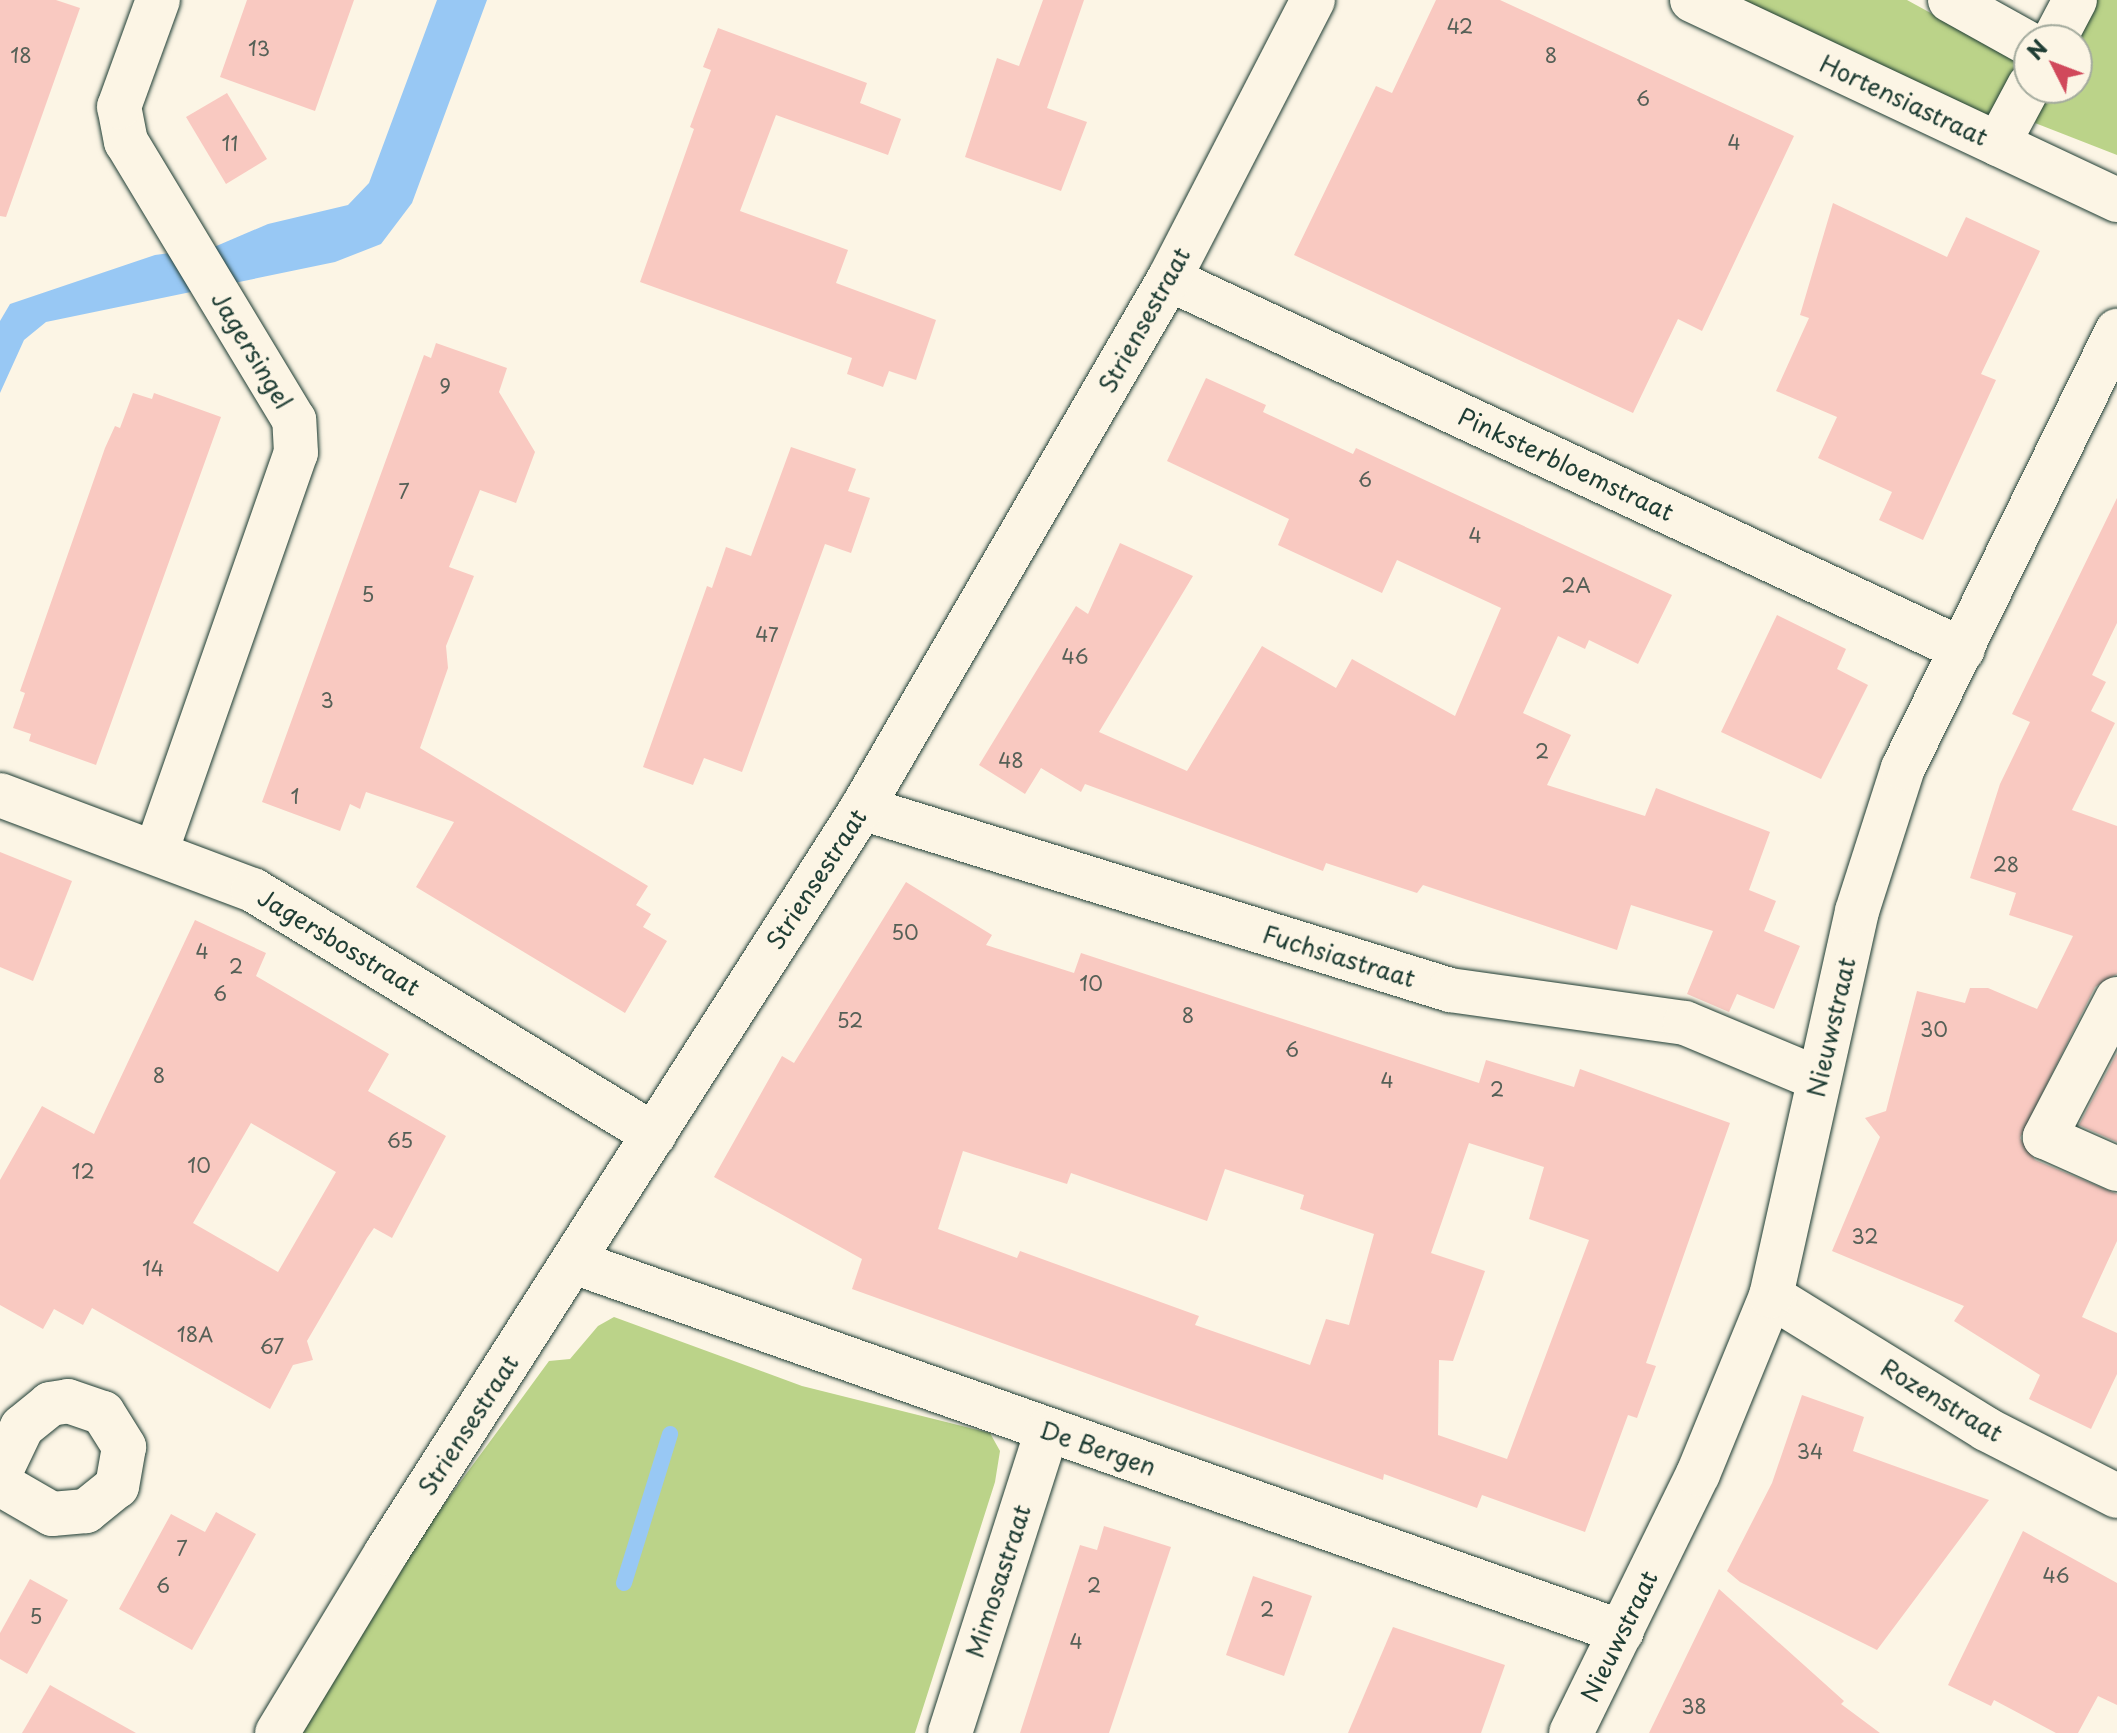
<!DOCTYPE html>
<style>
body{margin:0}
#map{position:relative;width:2117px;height:1733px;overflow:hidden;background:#fcf5e5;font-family:"Playpen Sans",sans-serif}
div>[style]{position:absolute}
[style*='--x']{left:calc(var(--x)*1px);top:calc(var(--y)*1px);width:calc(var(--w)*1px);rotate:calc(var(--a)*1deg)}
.green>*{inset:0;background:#bbd389}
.water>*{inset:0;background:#98c8f4}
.stream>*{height:16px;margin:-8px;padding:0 8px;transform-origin:8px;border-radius:8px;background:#98c8f4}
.building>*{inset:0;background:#f9c9c1}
.roads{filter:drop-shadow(0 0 2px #1f3d34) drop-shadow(0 0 2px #1f3d34)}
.minor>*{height:44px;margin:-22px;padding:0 22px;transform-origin:22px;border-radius:22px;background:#fcf5e5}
span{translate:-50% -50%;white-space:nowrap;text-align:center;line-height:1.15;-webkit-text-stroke:6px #fcf5e5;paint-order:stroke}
.number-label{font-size:20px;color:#566057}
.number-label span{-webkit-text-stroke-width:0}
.street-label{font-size:24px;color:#1f3d34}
.north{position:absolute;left:2013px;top:24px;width:80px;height:80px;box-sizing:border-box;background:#fcf5e5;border:2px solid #a4ab9e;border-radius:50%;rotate:312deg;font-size:22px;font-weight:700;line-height:32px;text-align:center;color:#1f3d34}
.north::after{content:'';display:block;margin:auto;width:28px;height:36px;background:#d1495b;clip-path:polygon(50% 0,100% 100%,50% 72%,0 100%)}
</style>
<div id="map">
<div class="green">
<div style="clip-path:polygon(1738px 0,1907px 0,2018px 61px,1990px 114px,1984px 115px)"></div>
<div style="clip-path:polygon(2096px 0,2117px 0,2117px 155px,2035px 123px,2048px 88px,2077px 88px,2077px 40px)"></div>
<div style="clip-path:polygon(614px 1317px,802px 1386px,990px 1433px,1000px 1451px,995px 1482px,915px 1733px,301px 1733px,425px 1530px,549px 1361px,570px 1359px,598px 1326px)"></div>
</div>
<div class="water">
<div style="clip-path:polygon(437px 0,487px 0,412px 203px,381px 244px,335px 262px,46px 322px,24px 340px,0 393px,0 321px,10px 304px,155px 255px,214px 247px,268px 224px,348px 205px,369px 183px)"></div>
</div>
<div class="stream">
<div style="--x:624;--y:1583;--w:156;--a:-72.8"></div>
</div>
<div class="building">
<div style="clip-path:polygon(0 0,56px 0,80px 8px,6px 217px,0 216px)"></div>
<div style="clip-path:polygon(247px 0,354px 0,315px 111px,220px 77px)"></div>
<div style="clip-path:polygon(1043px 0,1084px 0,1047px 108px,1087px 122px,1061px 191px,965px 157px,997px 58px,1019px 66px)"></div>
<div style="clip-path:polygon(1436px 0,1500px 0,1794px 136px,1702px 331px,1678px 319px,1633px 413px,1294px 255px,1376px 86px,1392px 93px)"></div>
<div style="clip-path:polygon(718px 28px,867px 83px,860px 103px,901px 119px,888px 155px,776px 115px,740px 211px,848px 250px,836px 283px,936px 320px,916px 380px,889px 371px,883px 387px,847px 374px,852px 358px,640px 282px,694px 129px,690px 127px,711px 70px,703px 67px)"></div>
<div style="clip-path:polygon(227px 93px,267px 159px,226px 184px,186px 117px)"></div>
<div style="clip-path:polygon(1833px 203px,1947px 257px,1966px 217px,2040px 251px,1981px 374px,1996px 380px,1923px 540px,1879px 520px,1892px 492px,1818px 458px,1837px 417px,1776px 391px,1809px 318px,1800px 315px)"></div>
<div style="clip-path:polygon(436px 343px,507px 368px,499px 392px,535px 452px,516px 503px,480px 490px,449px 567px,474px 576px,446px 646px,448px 668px,420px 748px,648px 886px,636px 905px,651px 914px,643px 927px,667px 941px,625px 1013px,416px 887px,454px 822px,366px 792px,360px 809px,350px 804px,340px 831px,262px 802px,424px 355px,431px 358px)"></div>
<div style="clip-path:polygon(1206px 378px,1266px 405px,1263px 412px,1353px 454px,1356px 448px,1672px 595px,1638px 664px,1589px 640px,1585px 649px,1558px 636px,1523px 713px,1571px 735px,1547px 785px,1645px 816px,1656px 788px,1770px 832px,1749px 890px,1776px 901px,1764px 931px,1800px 946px,1774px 1009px,1737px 994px,1729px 1012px,1687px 994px,1713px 931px,1631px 905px,1617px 950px,1423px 885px,1417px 893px,1326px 863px,1323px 871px,1085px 784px,1081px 792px,1041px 768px,1025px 794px,979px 765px,1076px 606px,1088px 614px,1120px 543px,1193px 576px,1099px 732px,1187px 771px,1262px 646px,1336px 688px,1352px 659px,1455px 716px,1501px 608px,1397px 560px,1382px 593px,1278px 545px,1289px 519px,1167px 461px)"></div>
<div style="clip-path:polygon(133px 393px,152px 399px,154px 393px,221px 417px,96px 765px,29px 741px,31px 734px,13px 728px,25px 693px,20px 691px,105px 448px,115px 426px,120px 428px)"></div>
<div style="clip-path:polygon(791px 447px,856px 469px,848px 491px,870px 498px,851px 553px,825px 544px,742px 772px,704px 758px,693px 785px,643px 767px,707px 586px,712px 588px,726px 547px,751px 556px)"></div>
<div style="clip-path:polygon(2117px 498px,2117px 623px,2092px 675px,2106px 682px,2091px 711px,2115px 723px,2072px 810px,2117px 826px,2117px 974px,2095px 987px,2020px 1138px,2035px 1160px,2117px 1194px,2117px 1241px,2082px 1317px,2117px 1333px,2117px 1374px,2091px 1429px,2029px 1399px,2040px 1375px,1954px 1321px,1964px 1306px,1832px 1251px,1880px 1137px,1865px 1118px,1886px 1111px,1917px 991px,1965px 1003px,1970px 988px,1988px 988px,2037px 1009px,2073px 936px,2009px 915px,2016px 893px,1970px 878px,2000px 784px,2030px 722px,2012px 714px)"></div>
<div style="clip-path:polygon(1777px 615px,1846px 649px,1837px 669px,1868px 685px,1821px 779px,1721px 732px)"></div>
<div style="clip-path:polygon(0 852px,72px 881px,33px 981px,0 967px)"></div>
<div style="clip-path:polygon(evenodd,906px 882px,992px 935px,986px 945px,1074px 973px,1081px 953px,1479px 1083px,1486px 1060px,1574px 1087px,1580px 1069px,1730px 1123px,1646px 1363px,1656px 1366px,1637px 1418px,1628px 1415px,1585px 1532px,1482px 1495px,1477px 1508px,1384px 1474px,1383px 1480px,852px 1289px,862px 1259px,714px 1177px,782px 1056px,794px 1063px,906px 882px,1469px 1143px,1544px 1167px,1529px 1219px,1589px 1240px,1507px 1459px,1438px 1435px,1439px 1360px,1453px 1361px,1485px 1271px,1431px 1253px,1469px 1143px,906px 882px,963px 1151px,1067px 1184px,1071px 1173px,1207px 1221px,1225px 1169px,1304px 1195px,1300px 1209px,1374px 1234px,1349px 1325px,1326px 1319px,1310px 1365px,1195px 1325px,1199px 1316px,1020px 1251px,1017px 1258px,938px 1229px,963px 1151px)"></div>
<div style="clip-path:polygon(evenodd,195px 920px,266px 953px,256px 976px,389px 1054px,368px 1091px,446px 1136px,392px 1238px,374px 1228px,367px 1238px,307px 1341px,313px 1360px,293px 1365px,270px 1409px,92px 1308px,83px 1325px,54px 1309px,43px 1329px,0 1305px,0 1180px,42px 1106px,94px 1134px,195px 920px,251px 1123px,336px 1172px,278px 1272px,193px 1223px,251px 1123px)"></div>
<div style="clip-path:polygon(2117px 1053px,2117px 1142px,2079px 1125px)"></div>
<div style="clip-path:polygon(1802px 1395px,1864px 1417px,1853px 1451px,1989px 1500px,1877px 1650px,1740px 1582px,1727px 1571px,1772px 1483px)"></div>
<div style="clip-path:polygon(216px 1512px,256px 1534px,192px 1650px,119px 1609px,171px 1514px,205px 1532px)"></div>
<div style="clip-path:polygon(1104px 1526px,1171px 1547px,1109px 1733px,1020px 1733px,1080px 1545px,1097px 1550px)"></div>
<div style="clip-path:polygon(2023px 1531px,2117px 1583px,2117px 1705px,2098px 1696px,2078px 1733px,2056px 1733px,1994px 1700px,1991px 1706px,1948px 1685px)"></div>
<div style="clip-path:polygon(1253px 1576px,1312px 1596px,1284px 1676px,1226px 1655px)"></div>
<div style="clip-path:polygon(30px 1579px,68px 1600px,27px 1674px,0 1659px,0 1633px)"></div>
<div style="clip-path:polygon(1719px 1589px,1844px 1701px,1841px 1704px,1880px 1733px,1649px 1733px)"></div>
<div style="clip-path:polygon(1393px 1627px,1505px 1665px,1481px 1733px,1348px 1733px)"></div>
<div style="clip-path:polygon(50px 1685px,136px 1733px,22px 1733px)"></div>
</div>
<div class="roads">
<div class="minor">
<div style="--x:1692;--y:0;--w:470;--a:25.2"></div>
<div style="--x:1950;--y:0;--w:90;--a:29.1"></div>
<div style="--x:2054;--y:40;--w:45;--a:-62.3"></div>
<div style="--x:1998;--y:144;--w:66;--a:-61.9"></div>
<div style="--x:1169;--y:279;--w:876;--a:25.04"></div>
<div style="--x:0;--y:795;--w:270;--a:20.6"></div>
<div style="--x:253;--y:890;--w:470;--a:31.4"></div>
<div style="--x:862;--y:808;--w:616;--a:17.2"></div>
<div style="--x:1450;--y:990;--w:237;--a:8"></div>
<div style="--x:1685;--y:1023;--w:145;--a:22.7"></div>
<div style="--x:156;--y:852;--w:423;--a:-70.7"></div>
<div style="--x:296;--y:453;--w:33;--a:-93"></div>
<div style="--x:294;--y:420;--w:325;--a:-121.1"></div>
<div style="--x:126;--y:142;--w:36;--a:-101"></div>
<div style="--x:119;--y:107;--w:114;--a:-70"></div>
<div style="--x:2117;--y:999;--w:156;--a:117.6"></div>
<div style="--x:2045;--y:1137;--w:79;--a:24"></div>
<div style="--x:574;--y:1262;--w:1111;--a:19.45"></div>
<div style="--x:1771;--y:1296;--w:253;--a:31.7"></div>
<div style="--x:1986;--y:1429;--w:147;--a:27.1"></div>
<div style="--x:0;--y:1473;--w:51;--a:-64.4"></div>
<div style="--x:22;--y:1427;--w:36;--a:-39"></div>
<div style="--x:50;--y:1404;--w:18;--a:-9"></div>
<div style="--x:68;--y:1401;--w:37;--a:19"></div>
<div style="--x:103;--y:1413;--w:40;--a:58"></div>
<div style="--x:124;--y:1447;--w:40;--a:100"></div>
<div style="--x:117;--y:1486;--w:40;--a:141"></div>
<div style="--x:86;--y:1511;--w:34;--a:175"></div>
<div style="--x:52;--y:1514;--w:60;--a:-150"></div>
<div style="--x:277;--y:1733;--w:210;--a:-58.8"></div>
<div style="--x:386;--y:1553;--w:884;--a:-57.42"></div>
<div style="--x:862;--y:808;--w:612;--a:-59.87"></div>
<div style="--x:1169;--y:279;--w:314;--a:-62.7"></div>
<div style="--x:950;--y:1733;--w:318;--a:-72.2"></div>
<div style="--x:1571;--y:1733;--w:288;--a:-63.9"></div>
<div style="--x:1698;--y:1474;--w:192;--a:-67.7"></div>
<div style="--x:1771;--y:1296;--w:394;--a:-77.4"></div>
<div style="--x:1857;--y:911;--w:150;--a:-72.2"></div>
<div style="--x:1903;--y:768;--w:487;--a:-63.9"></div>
</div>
</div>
<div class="number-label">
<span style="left:1460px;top:26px">42</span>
<span style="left:259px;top:48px">13</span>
<span style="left:21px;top:55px">18</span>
<span style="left:1551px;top:55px">8</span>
<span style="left:1643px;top:98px">6</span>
<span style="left:1734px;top:142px">4</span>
<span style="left:230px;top:143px">11</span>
<span style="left:445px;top:386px">9</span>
<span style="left:1365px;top:479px">6</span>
<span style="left:404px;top:491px">7</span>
<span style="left:1475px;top:535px">4</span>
<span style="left:1576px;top:585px">2A</span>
<span style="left:368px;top:594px">5</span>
<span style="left:767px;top:634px">47</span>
<span style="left:1075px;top:656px">46</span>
<span style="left:327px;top:700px">3</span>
<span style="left:1542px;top:751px">2</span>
<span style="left:1011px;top:760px">48</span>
<span style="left:295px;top:796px">1</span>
<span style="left:2006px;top:864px">28</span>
<span style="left:905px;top:932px">50</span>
<span style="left:202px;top:951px">4</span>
<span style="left:236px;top:966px">2</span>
<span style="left:1091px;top:983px">10</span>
<span style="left:220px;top:993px">6</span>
<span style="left:1188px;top:1015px">8</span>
<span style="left:850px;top:1020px">52</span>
<span style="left:1934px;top:1029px">30</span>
<span style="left:1292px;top:1049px">6</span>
<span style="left:159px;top:1075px">8</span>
<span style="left:1387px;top:1080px">4</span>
<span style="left:1497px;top:1089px">2</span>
<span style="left:400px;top:1140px">65</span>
<span style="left:199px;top:1165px">10</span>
<span style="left:83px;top:1171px">12</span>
<span style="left:1865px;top:1236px">32</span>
<span style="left:153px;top:1268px">14</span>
<span style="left:195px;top:1334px">18A</span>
<span style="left:272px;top:1346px">67</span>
<span style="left:1810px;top:1451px">34</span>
<span style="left:182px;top:1548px">7</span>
<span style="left:2056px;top:1575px">46</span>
<span style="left:163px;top:1585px">6</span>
<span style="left:1094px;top:1585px">2</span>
<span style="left:1267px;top:1609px">2</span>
<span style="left:36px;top:1616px">5</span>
<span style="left:1076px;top:1641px">4</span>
<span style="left:1694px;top:1706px">38</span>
</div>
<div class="street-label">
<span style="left:1904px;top:100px;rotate:25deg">Hortensiastraat</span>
<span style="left:1144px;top:320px;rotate:-61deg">Striensestraat</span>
<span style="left:252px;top:350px;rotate:59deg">Jagersingel</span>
<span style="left:1566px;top:464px;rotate:25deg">Pinksterbloemstraat</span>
<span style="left:816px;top:879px;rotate:-57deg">Striensestraat</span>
<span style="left:339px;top:942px;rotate:31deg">Jagersbosstraat</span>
<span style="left:1339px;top:956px;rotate:17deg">Fuchsiastraat</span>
<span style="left:1831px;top:1027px;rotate:-77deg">Nieuwstraat</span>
<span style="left:1942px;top:1400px;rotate:31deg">Rozenstraat</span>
<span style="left:468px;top:1425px;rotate:-57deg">Striensestraat</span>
<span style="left:1098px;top:1448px;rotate:19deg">De Bergen</span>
<span style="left:998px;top:1581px;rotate:-72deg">Mimosastraat</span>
<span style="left:1619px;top:1636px;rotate:-64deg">Nieuwstraat</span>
</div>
<div class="north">N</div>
</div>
